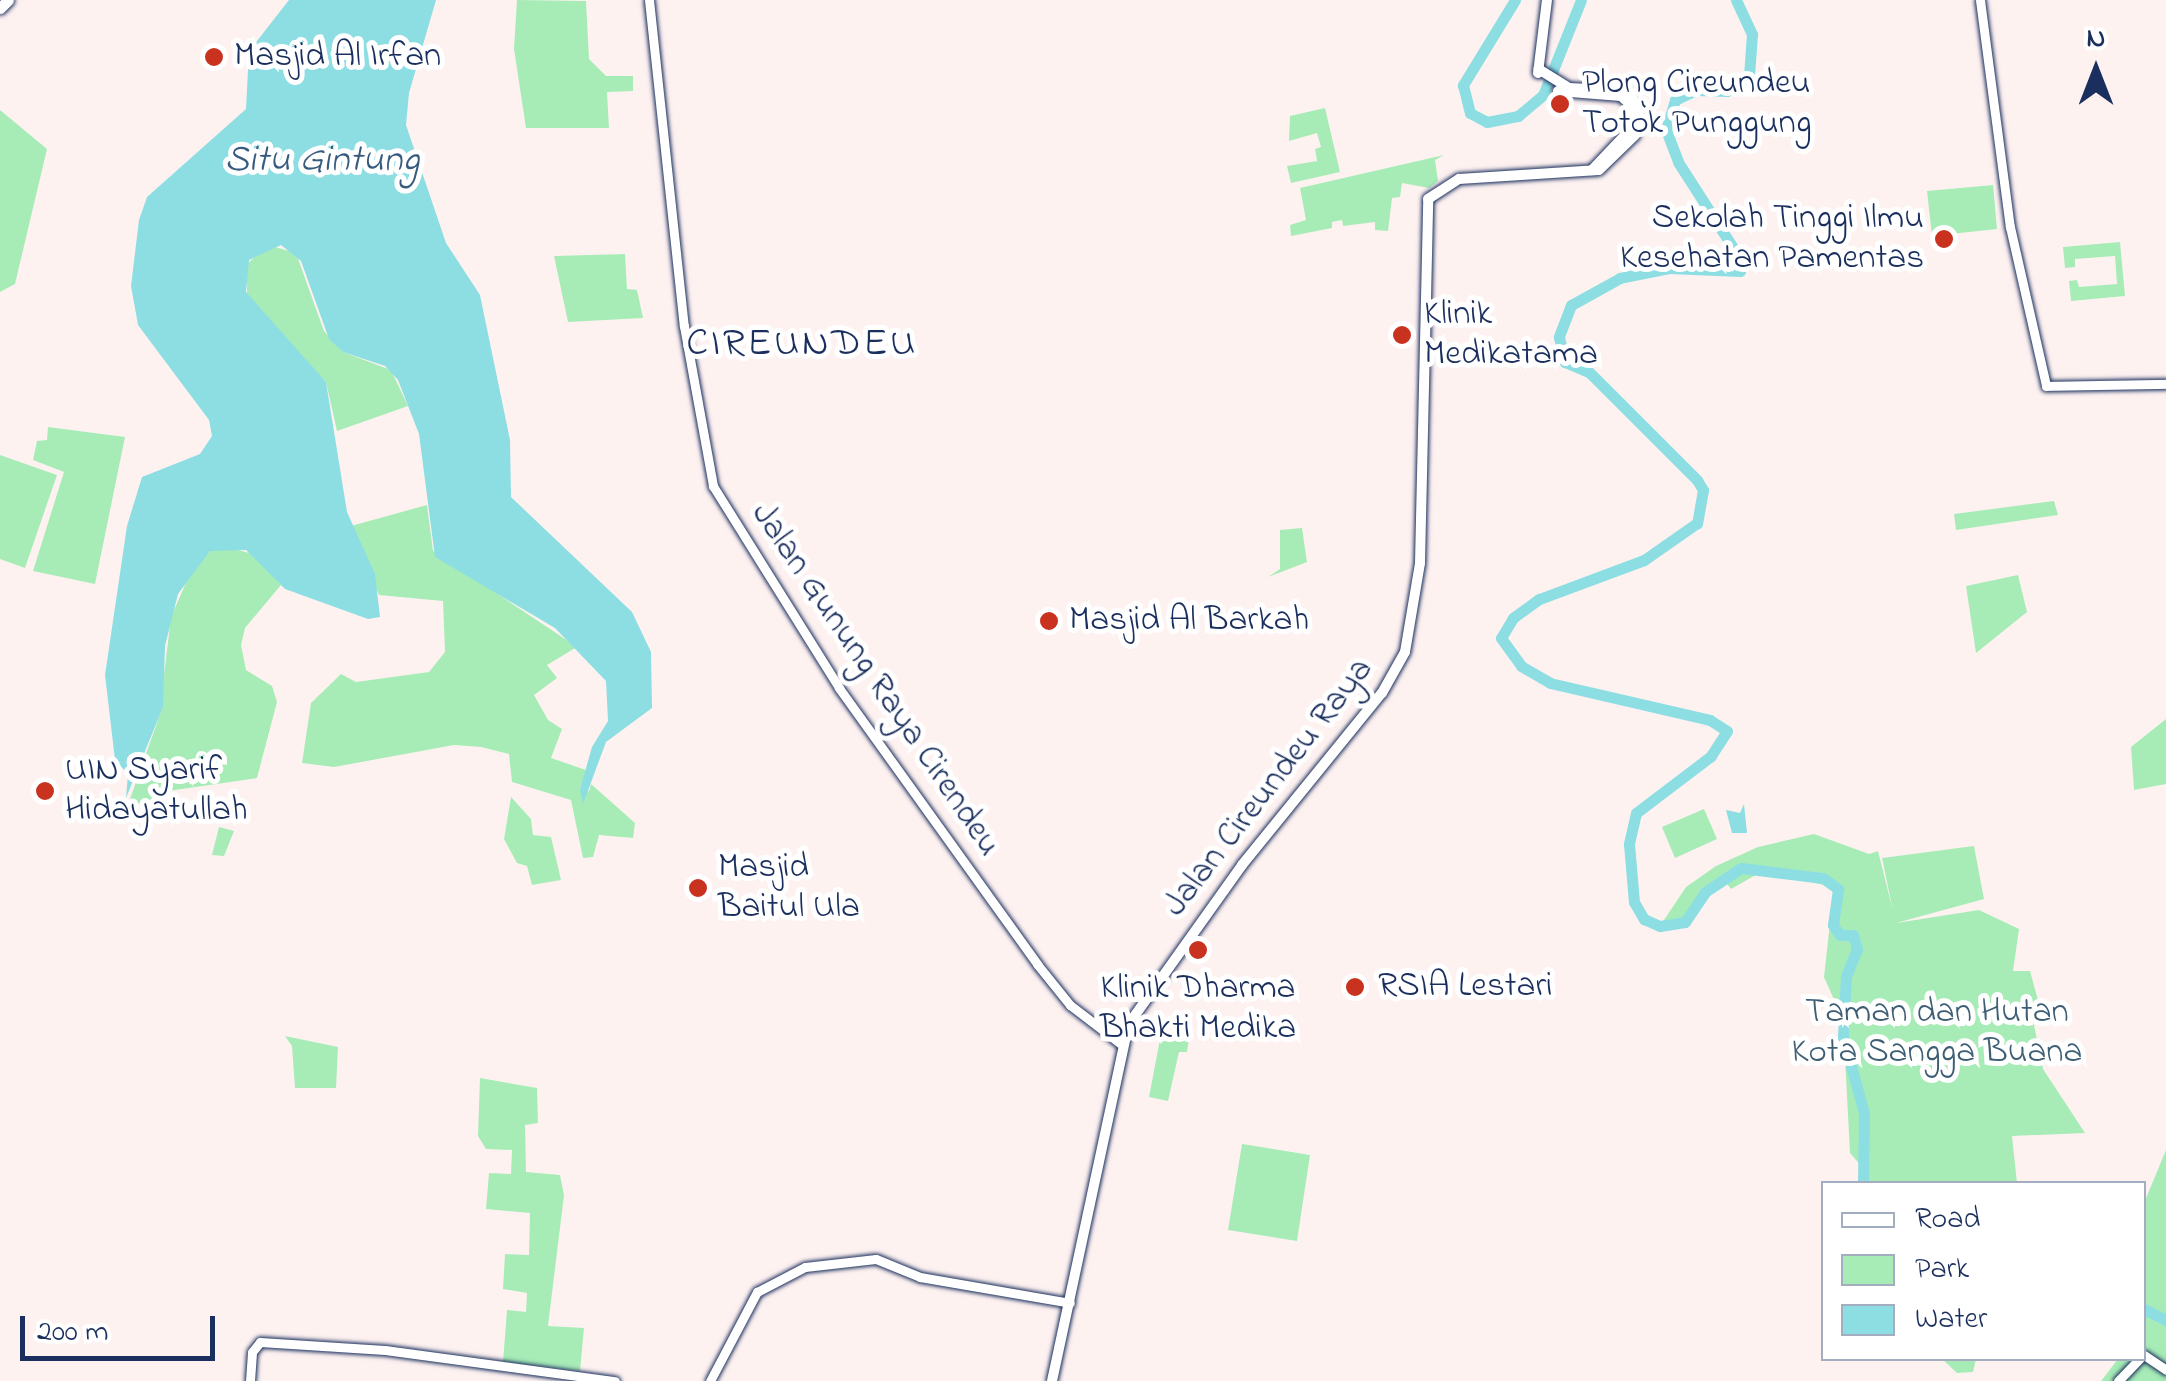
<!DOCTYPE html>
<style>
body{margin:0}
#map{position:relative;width:2166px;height:1381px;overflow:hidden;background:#fef2f1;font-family:"Indie Flower",sans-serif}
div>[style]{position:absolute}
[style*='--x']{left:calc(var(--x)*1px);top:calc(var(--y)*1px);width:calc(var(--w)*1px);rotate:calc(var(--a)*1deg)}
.green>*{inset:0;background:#a7ecb7}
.water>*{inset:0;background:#8cdee3}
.river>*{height:11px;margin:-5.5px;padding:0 5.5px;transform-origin:5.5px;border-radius:5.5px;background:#8cdee3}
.roads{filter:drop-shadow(0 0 2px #1b2f5e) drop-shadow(0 0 2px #1b2f5e)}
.tertiary>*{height:9px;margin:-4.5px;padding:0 4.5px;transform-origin:4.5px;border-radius:4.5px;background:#fff}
.secondary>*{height:10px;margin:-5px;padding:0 5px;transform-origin:5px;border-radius:5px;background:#fff}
.trunk>*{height:11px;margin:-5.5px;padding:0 5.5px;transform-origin:5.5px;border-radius:5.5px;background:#fff}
.dots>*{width:28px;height:28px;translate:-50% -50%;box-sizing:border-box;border:5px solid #fff;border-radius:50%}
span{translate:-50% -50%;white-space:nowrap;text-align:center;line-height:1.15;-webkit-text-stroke:10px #fff;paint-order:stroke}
.poi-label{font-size:35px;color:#1b2f5e}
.left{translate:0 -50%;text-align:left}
.right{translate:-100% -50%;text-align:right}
.street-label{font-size:35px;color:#1b2f5e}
.park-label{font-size:35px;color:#3e5e74}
.water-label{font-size:38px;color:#375b7f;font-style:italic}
.quarter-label{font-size:40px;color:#1b2f5e;letter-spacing:2.5px}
.legend{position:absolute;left:1821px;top:1181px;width:325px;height:180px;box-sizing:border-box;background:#fff;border:2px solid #a4acbf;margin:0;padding:12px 18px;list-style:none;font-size:30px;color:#1b2f5e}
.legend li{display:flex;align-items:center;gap:20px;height:50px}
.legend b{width:50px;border:2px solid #a4acbf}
.north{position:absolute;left:2046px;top:20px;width:100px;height:100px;-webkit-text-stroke:8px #fff;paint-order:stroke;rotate:0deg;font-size:28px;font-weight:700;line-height:40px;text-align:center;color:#1b2f5e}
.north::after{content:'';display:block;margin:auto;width:35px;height:45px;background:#1b2f5e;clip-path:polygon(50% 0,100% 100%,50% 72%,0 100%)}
.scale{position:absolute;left:20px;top:1316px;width:195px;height:45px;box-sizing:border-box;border:5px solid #1b2f5e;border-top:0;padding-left:12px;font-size:30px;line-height:35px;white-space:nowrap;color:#1b2f5e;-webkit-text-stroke:8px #fff;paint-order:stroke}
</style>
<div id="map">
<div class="green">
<div style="clip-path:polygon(517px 0,586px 1px,589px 59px,606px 76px,633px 76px,633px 91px,607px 92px,609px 128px,526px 128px,514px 49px)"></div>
<div style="clip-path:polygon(1325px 108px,1340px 172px,1291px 183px,1287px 166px,1317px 161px,1315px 149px,1321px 147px,1317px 133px,1289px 141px,1290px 116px)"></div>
<div style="clip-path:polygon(0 110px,47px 149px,15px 284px,0 292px)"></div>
<div style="clip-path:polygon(1444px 155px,1435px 160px,1438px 181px,1429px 188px,1402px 183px,1400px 197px,1392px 198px,1388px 231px,1375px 230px,1375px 222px,1343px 226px,1342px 220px,1332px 222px,1332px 228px,1291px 236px,1290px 225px,1306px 220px,1300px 188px)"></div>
<div style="clip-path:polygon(1993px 185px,1997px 229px,1932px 236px,1927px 191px)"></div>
<div style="clip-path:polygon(2120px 242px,2125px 296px,2071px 301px,2069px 281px,2077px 280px,2079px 287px,2117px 284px,2115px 256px,2075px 259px,2075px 267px,2065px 268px,2063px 247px)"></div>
<div style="clip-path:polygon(268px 245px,296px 253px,324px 331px,343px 352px,391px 370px,408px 406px,337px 431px,326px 382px,247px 298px,247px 264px)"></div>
<div style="clip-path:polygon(625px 254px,627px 289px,637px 290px,643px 318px,568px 322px,554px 256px)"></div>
<div style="clip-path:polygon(48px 427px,125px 437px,95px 584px,33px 571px,64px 472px,33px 460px,37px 441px,47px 440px)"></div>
<div style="clip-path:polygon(0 455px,57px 475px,25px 568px,0 559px)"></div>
<div style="clip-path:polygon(2054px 501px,2058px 515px,1956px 530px,1954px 514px)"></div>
<div style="clip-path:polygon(427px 505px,433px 551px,577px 647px,547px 665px,557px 678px,534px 695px,548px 720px,562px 729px,551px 758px,586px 770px,580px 789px,589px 791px,591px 784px,635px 823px,633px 838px,599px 835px,593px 857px,583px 858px,571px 800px,512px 782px,509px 754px,481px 747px,454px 745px,334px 767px,302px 763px,311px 703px,341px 674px,356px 682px,429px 672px,445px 652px,443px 601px,379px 595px,351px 526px)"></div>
<div style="clip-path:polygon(1302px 528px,1307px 562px,1268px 577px,1280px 569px,1280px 530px)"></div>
<div style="clip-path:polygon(227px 547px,253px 554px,281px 585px,245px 628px,241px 645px,246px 670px,272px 686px,277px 702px,257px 778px,161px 792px,153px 811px,130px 799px,159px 717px,171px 617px,192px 569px,210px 551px)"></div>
<div style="clip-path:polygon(2018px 575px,2027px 612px,1976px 653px,1966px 586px)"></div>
<div style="clip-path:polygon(2166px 719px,2166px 784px,2134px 790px,2131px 747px)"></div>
<div style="clip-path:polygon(511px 797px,531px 819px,533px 835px,551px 837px,561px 880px,532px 885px,527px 866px,517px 863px,504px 839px)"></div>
<div style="clip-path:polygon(1704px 809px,1717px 839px,1675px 858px,1662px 827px)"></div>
<div style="clip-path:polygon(219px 827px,234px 831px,224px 856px,212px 855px)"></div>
<div style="clip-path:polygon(1814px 834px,1869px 854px,1878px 851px,1893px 911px,1882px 858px,1974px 846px,1984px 899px,1896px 923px,1979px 910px,2019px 929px,2013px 971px,2030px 971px,2041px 1011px,2032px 1015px,2043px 1069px,2085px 1133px,2012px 1136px,2017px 1183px,1863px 1183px,1863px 1168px,1850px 1153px,1843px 1020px,1824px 977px,1834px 887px,1761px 872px,1731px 889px,1722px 877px,1685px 922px,1660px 926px,1686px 887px,1716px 866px,1758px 847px)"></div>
<div style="clip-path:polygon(1162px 1029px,1190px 1032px,1187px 1052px,1179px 1052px,1168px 1101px,1149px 1097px)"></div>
<div style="clip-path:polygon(285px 1036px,338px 1047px,336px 1088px,295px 1088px,292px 1046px)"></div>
<div style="clip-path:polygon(480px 1078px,537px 1088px,538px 1123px,525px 1125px,526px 1172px,560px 1175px,564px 1195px,548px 1326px,584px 1328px,580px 1371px,503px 1362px,507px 1310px,526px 1312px,527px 1293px,503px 1289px,505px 1254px,529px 1255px,530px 1213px,486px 1209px,489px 1173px,511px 1174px,512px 1150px,486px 1149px,478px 1136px)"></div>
<div style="clip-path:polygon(1242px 1144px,1310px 1155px,1297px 1241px,1228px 1230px)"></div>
<div style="clip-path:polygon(2166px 1150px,2166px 1381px,2101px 1381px,2118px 1359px,2144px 1358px,2144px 1203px)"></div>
<div style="clip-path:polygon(1942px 1359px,1942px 1358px,1976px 1359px,1973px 1372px,1957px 1373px)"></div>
</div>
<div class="water">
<div style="clip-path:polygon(289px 0,436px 0,409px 93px,406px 125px,446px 243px,480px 295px,510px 440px,511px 497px,632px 612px,651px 652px,652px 708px,606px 742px,583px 804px,580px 789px,592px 747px,608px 721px,606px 681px,555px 628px,435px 557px,419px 434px,398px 380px,385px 366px,343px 352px,329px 339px,301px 261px,281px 245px,249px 260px,246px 292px,326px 382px,347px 512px,375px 574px,380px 617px,368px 619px,285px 589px,246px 550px,210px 551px,178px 594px,165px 646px,163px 707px,126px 798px,128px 774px,115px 760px,105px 675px,127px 526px,142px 477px,200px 454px,212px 436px,209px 420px,138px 325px,131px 286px,139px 220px,147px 197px,246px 109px,249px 51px)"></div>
<div style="clip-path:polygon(1744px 804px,1747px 833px,1732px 833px,1726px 810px,1740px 813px)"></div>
</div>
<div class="river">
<div style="--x:1515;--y:0;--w:100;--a:121.5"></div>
<div style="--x:1463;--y:85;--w:29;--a:76"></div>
<div style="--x:1470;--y:113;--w:19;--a:28"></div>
<div style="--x:1487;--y:122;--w:32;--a:-11"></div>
<div style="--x:1518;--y:116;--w:33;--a:-40"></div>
<div style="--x:1543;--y:95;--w:102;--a:-68.2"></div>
<div style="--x:1736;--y:0;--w:38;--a:65"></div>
<div style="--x:1752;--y:34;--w:42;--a:94.1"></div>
<div style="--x:1749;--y:76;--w:27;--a:146"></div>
<div style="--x:1727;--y:91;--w:31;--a:-178"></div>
<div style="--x:1696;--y:90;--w:23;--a:155"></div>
<div style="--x:1675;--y:100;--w:31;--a:107"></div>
<div style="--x:1666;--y:130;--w:34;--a:69"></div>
<div style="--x:1678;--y:162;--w:117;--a:57.3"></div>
<div style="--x:1741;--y:260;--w:11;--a:95"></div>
<div style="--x:1740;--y:271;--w:71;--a:-177.6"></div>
<div style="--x:1669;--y:268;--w:50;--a:168.5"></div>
<div style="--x:1620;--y:278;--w:56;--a:151.1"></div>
<div style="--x:1571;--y:305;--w:34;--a:111"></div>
<div style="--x:1559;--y:337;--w:26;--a:77"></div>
<div style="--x:1565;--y:362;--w:26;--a:23"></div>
<div style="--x:1589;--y:372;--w:153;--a:45"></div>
<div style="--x:1697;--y:480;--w:12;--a:59"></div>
<div style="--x:1703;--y:490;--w:34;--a:100"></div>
<div style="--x:1697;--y:523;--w:65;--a:145.1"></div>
<div style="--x:1644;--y:560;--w:112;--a:159.6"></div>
<div style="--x:1539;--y:599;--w:32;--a:144"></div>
<div style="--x:1513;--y:618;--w:23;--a:121"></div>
<div style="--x:1501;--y:638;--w:34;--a:54"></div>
<div style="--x:1521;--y:666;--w:34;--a:30"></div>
<div style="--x:1550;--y:683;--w:164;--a:13"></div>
<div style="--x:1710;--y:720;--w:20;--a:33"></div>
<div style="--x:1727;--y:731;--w:30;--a:123"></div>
<div style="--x:1711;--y:756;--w:94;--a:142.8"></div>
<div style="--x:1636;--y:813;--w:32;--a:103"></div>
<div style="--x:1629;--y:844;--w:58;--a:85.1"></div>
<div style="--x:1634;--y:902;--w:20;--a:60"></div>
<div style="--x:1644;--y:919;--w:17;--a:24"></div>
<div style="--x:1660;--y:926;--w:25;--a:-9"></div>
<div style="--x:1685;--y:922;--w:36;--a:-56"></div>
<div style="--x:1705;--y:892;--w:43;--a:-33.7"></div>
<div style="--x:1741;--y:868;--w:83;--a:7"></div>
<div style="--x:1823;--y:878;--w:19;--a:36"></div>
<div style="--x:1838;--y:889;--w:36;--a:98"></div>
<div style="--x:1833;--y:925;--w:12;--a:55"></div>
<div style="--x:1840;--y:935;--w:13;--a:0"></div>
<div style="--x:1853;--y:935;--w:15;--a:74"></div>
<div style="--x:1857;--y:949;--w:29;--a:112"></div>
<div style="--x:1846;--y:976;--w:61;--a:92.8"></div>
<div style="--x:1843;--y:1037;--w:79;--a:74.6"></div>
<div style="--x:1864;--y:1113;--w:71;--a:90.8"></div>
<div style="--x:2144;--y:1309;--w:25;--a:27"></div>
</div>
<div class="roads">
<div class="tertiary">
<div style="--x:649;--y:0;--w:328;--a:83.9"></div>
<div style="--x:684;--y:326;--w:163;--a:79.7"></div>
<div style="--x:713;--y:486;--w:238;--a:58"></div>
<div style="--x:839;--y:688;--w:340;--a:54.3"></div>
<div style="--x:1037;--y:964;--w:53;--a:51.2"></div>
<div style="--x:1070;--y:1005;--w:64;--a:37.4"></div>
<div style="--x:1980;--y:0;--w:229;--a:82.5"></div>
<div style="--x:2010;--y:227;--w:163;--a:77.2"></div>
<div style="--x:2046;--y:386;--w:120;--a:-1"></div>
<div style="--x:2144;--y:1355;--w:27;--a:34"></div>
<div style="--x:250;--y:1381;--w:29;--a:-86"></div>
<div style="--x:252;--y:1352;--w:13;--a:-51"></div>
<div style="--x:260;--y:1342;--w:125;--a:3.7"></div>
<div style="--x:385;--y:1350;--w:232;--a:7.7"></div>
<div style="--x:710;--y:1381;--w:101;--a:-62.2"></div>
<div style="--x:757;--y:1292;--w:54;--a:-27.5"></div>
<div style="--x:805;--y:1267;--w:71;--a:-6.4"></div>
<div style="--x:876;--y:1259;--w:48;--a:22.2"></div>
<div style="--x:920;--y:1277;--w:152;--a:9.8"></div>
<div style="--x:2118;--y:1381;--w:32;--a:-46"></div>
</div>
<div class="secondary">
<div style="--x:1538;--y:73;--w:74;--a:-83"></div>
<div style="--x:1558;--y:91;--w:63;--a:4.5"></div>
<div style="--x:1621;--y:96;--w:13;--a:42"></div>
<div style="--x:1631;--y:105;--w:26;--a:94"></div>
<div style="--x:1629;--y:131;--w:54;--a:133.5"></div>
<div style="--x:1052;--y:1381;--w:364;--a:-77.9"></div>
<div style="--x:1128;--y:1025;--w:196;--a:-54.5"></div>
<div style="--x:1242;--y:865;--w:222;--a:-50.9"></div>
<div style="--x:1382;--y:693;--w:47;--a:-60.7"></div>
<div style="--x:1405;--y:652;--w:90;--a:-80.4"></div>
<div style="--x:1420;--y:563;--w:364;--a:-88.7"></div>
<div style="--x:1428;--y:199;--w:37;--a:-33"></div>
<div style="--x:1459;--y:179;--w:140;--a:-3.7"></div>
<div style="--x:1599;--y:170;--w:50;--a:-44.2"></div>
<div style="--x:1635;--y:135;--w:26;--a:-81"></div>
<div style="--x:1639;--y:109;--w:21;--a:-121"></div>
<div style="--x:1628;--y:91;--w:59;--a:-177.1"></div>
<div style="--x:1569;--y:88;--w:36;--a:-148"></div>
</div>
<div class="trunk">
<div style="--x:0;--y:8;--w:11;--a:-45"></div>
</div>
</div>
<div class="dots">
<div style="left:214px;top:57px;background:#c8321e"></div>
<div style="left:1560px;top:104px;background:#c8321e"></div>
<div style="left:1944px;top:239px;background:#c8321e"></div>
<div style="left:1402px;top:335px;background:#c8321e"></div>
<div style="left:1049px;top:621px;background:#c8321e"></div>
<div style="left:45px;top:791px;background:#c8321e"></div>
<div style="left:698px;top:888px;background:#c8321e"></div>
<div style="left:1198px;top:950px;background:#c8321e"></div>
<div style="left:1355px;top:987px;background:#c8321e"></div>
</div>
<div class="poi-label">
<span class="left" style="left:234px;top:57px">Masjid Al Irfan</span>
<span class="left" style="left:1582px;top:104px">Plong Cireundeu<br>Totok Punggung</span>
<span class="right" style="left:1924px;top:239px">Sekolah Tinggi Ilmu<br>Kesehatan Pamentas</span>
<span class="left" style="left:1424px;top:335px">Klinik<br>Medikatama</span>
<span class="left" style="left:1069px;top:621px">Masjid Al Barkah</span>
<span class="left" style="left:65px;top:791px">UIN Syarif<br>Hidayatullah</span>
<span class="left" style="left:718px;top:888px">Masjid<br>Baitul Ula</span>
<span class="left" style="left:1378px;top:987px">RSIA Lestari</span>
<span style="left:1198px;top:1009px">Klinik Dharma<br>Bhakti Medika</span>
</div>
<div class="street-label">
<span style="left:875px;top:680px;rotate:56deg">Jalan Gunung Raya Cirendeu</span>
<span style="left:1269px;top:788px;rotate:-52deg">Jalan Cireundeu Raya</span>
</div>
<div class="park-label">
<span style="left:1937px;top:1033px">Taman dan Hutan<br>Kota Sangga Buana</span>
</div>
<div class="water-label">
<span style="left:322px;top:162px">Situ Gintung</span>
</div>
<div class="quarter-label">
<span style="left:802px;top:345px">CIREUNDEU</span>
</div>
<ul class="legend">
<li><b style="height:12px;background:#fff"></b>Road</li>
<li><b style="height:28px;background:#a7ecb7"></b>Park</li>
<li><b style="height:28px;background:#8cdee3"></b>Water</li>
</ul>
<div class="north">N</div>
<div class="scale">200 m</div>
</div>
